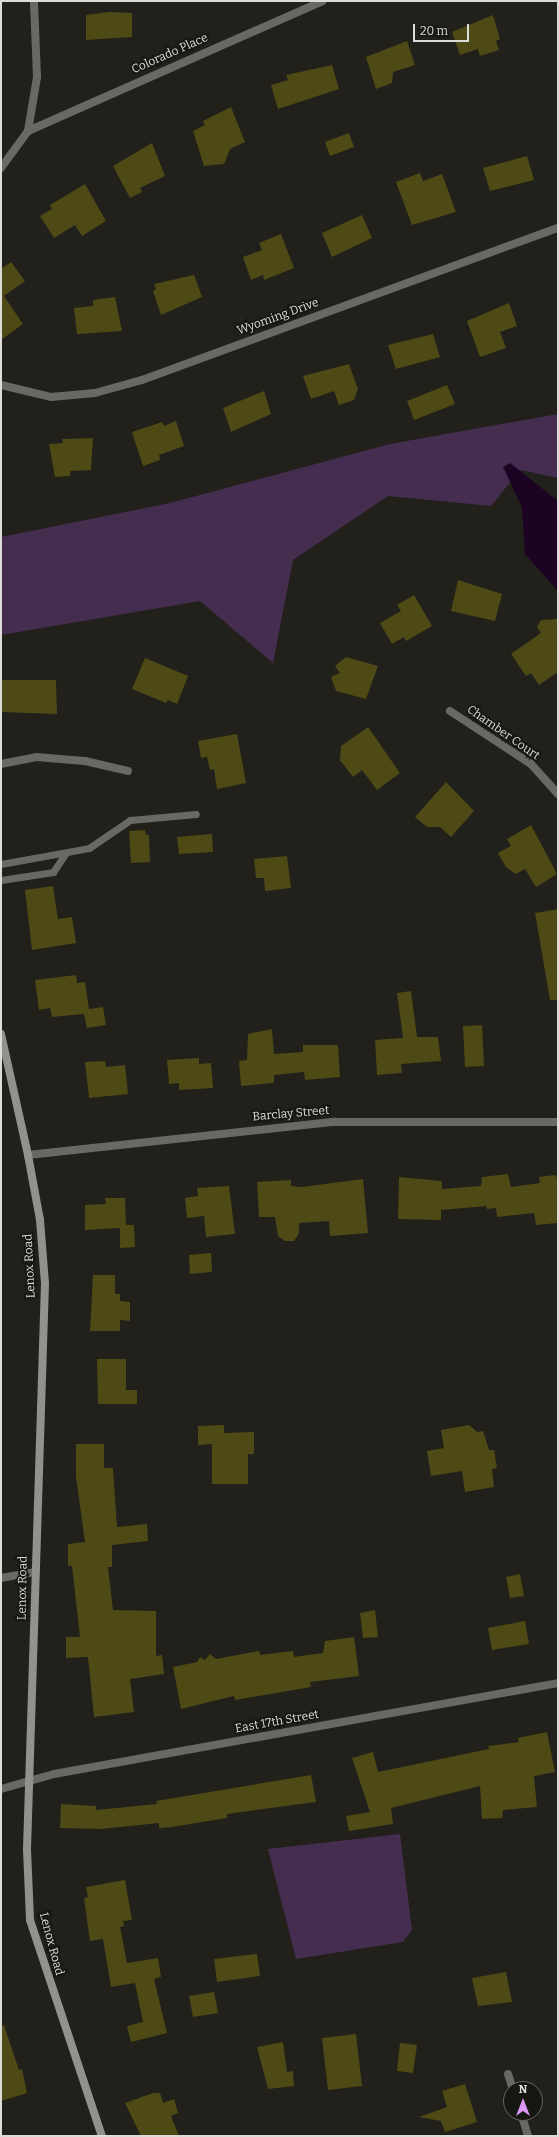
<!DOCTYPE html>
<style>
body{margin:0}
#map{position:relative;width:559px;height:2137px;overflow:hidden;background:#21201a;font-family:Bitter,serif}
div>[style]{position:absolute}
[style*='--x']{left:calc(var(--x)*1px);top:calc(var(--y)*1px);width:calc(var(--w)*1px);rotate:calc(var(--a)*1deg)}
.green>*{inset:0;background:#452d4f}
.water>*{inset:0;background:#1c0324}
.building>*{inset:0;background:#4d4a15}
.lane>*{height:7px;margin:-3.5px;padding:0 3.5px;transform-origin:3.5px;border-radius:3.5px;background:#686865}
.street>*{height:8px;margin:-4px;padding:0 4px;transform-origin:4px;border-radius:4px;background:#686865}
.secondary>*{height:8px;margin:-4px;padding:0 4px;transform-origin:4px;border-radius:4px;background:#92928d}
span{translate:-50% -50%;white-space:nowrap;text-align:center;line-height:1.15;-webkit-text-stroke:3.5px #171711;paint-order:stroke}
.street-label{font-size:12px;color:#dcdcd8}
.frame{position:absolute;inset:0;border:2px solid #dcdcd8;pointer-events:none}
.north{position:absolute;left:503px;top:2081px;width:40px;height:40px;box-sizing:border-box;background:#171711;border:1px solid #666661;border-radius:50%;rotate:0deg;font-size:11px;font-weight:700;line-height:16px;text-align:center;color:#dcdcd8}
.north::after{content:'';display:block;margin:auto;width:14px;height:18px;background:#db99f5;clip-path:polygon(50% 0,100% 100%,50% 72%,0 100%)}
.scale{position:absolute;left:413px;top:24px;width:56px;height:18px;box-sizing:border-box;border:2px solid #dcdcd8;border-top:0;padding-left:5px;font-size:12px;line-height:14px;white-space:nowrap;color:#dcdcd8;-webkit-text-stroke:3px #171711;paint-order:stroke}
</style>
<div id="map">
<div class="green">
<div style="clip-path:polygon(558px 414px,558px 478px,520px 470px,491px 506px,388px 496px,293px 560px,273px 663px,200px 601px,1px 635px,1px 537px,170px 503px,390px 444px)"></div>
<div style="clip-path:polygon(400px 1834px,412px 1930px,403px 1942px,296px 1959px,268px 1849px)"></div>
</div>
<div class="water">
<div style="clip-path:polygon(510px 463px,558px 501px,558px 591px,525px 554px,522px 507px,503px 467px)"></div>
</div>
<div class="building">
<div style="clip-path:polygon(109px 12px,132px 13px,132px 37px,86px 40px,86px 15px)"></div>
<div style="clip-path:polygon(493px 15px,500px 39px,496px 41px,499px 50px,480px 56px,478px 49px,460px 55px,452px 32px)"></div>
<div style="clip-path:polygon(407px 41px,415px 65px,393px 72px,392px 83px,376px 89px,366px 57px)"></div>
<div style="clip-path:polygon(332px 65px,339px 89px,278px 109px,271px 85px,288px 80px,286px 75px)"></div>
<div style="clip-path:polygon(231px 107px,245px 142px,230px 149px,224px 164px,204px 166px,193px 131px,205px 125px,203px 121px)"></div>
<div style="clip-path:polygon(349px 133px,354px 147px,330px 156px,325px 142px)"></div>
<div style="clip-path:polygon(152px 143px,165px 176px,140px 188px,142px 192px,130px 198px,113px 166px)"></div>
<div style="clip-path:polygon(527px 156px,534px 180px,490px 191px,483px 168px)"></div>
<div style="clip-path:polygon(420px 173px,423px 181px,442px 174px,456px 212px,412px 225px,396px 182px)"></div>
<div style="clip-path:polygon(85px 184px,106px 221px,82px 236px,75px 225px,54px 238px,40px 216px,52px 209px,50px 205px)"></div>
<div style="clip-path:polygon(362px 215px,372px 238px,332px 257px,322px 233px)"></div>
<div style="clip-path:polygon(281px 234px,294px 268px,264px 280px,263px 275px,251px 280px,243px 257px,262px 250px,259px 243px)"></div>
<div style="clip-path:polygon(11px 262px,25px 281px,4px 296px,23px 324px,1px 340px,1px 269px)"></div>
<div style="clip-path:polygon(194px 275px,202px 297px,161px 315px,153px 291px,156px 289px,154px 284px)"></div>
<div style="clip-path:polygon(115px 297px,122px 331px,77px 334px,74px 308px,93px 306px,93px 300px)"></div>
<div style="clip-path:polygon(509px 303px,517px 326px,500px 332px,506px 348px,480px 357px,467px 321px)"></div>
<div style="clip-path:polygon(433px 334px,440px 357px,396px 369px,388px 345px)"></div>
<div style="clip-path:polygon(349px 364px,358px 389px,354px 400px,339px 405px,334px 391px,311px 399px,303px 376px)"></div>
<div style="clip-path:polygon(447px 385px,455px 404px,414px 420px,407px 401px)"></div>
<div style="clip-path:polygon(264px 391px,271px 414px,231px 432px,223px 408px)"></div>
<div style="clip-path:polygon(176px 421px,184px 446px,159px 455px,160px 460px,143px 466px,132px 432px,162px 422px,164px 426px)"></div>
<div style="clip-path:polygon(93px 438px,91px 470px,70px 471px,70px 476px,55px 477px,49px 444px,63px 443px,62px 439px)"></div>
<div style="clip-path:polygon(458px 580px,502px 594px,495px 621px,451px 611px)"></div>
<div style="clip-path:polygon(414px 595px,432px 626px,406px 641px,404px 637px,392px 644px,380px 623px,401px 611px,397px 605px)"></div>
<div style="clip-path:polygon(557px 619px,558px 672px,539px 685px,531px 673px,526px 676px,511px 654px,541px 633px,537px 627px,541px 620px)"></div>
<div style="clip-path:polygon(346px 657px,378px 666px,366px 699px,336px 691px,331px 677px,340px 673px,335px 666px)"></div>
<div style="clip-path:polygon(145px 658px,188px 676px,177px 704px,168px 700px,166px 703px,132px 689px)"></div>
<div style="clip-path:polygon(1px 680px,56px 680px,57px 714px,1px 712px)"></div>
<div style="clip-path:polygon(368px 727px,400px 773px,377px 790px,362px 770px,353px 777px,340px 760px,341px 746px)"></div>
<div style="clip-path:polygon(237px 734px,246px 783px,217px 789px,214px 769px,210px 770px,207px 757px,201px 758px,198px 741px)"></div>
<div style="clip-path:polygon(446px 782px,474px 811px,451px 837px,440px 827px,427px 827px,415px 817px)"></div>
<div style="clip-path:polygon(531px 825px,557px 874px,536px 887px,525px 869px,516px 874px,506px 867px,498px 853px,511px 846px,507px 839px)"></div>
<div style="clip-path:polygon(145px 830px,146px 835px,149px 835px,150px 862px,131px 863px,129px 831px)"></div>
<div style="clip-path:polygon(212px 834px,213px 852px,179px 854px,177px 837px)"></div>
<div style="clip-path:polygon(287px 856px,291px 888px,265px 891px,264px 878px,256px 878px,254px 859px)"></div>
<div style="clip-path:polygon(53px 886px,58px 919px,72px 917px,76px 943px,32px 950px,25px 890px)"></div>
<div style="clip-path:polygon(558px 909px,558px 1000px,550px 1000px,535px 913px)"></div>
<div style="clip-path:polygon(76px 975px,77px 983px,85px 982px,89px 1009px,103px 1007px,106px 1025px,87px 1028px,84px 1014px,52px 1017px,50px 1008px,39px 1010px,35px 980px)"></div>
<div style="clip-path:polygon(411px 991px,417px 1037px,438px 1037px,441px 1061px,401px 1064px,402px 1073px,377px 1075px,375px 1040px,403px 1038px,397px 993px)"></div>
<div style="clip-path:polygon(482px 1025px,484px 1066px,465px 1067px,463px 1026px)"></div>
<div style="clip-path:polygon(272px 1029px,274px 1054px,303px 1052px,303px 1045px,338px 1045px,340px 1077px,305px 1080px,304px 1072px,274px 1075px,274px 1083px,241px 1086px,239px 1061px,247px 1060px,248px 1034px)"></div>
<div style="clip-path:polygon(199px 1058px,199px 1064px,211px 1063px,213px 1088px,179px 1090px,179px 1083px,169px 1084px,167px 1060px)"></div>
<div style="clip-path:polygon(105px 1061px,106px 1067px,125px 1065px,128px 1094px,89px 1098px,85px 1062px)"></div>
<div style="clip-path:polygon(508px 1174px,511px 1187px,540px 1183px,539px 1177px,555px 1175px,558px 1179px,558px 1223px,536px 1225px,534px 1213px,497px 1217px,496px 1208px,487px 1209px,486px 1206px,441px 1210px,441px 1220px,398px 1219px,399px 1177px,442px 1181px,442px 1189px,481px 1186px,482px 1177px)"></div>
<div style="clip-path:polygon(363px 1179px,368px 1233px,330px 1236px,329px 1221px,299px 1223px,299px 1233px,294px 1241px,285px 1241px,278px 1236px,275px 1217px,259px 1217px,257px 1182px,291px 1180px,291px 1186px,302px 1187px)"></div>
<div style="clip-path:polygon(229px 1186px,235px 1234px,206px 1237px,204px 1216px,187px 1218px,185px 1198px,198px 1196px,197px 1188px)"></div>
<div style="clip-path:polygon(105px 1198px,125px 1198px,126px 1225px,134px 1225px,135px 1247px,120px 1248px,120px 1228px,85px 1230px,85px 1205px,106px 1204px)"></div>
<div style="clip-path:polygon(211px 1253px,212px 1272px,190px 1274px,189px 1255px)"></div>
<div style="clip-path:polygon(93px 1275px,115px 1275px,115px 1294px,120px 1294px,120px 1301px,130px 1302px,130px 1321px,120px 1320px,120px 1331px,90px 1331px)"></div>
<div style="clip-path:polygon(97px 1359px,126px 1359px,126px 1390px,137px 1390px,137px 1404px,98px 1404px)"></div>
<div style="clip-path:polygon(224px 1425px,224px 1433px,254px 1432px,254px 1454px,248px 1454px,248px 1484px,212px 1484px,212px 1444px,198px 1445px,198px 1426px)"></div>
<div style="clip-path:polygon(469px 1425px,477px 1432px,483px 1431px,489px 1450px,494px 1450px,497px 1468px,492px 1469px,494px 1487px,465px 1492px,462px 1471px,431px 1476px,427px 1451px,444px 1448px,441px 1430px)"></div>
<div style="clip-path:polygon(76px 1444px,104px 1444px,104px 1468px,113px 1468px,117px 1527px,147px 1524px,148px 1541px,112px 1545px,112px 1567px,108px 1567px,113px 1610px,156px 1611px,156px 1656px,162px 1655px,164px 1674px,130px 1679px,134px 1712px,94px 1717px,88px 1657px,66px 1658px,66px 1637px,80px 1637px,72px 1566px,68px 1566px,68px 1544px,85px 1542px,76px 1477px)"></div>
<div style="clip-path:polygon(520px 1574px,524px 1596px,510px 1598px,506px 1577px)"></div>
<div style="clip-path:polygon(375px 1610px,378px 1637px,363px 1638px,360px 1613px)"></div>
<div style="clip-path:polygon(525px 1621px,529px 1644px,492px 1650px,488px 1628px)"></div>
<div style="clip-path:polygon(354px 1637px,359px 1676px,310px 1682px,311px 1687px,235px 1700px,234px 1696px,181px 1709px,173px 1667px,197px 1662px,200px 1657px,205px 1660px,210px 1654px,216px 1659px,259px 1651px,260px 1655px,293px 1651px,294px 1657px,323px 1653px,325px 1641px)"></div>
<div style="clip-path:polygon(547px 1732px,555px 1772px,534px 1776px,537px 1807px,503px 1810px,502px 1818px,482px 1819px,480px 1786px,391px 1808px,393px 1824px,349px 1831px,346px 1816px,370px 1812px,352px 1758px,373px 1752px,378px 1772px,489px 1749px,488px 1746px,519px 1742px,518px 1738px)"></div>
<div style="clip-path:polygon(311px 1775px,316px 1802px,227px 1814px,227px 1818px,172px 1827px,159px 1828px,159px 1823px,101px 1829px,60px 1828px,61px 1804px,96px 1806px,96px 1810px,157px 1804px,156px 1801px)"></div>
<div style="clip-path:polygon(125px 1880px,132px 1920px,123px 1921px,124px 1926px,120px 1927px,127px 1963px,158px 1958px,161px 1977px,154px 1979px,167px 2033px,131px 2042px,127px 2026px,143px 2022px,135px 1983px,111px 1987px,103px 1939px,90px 1941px,84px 1898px,88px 1897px,86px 1887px)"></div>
<div style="clip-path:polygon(257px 1954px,260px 1976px,217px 1982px,214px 1959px)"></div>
<div style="clip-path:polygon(506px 1972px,512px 2002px,478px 2006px,472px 1978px)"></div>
<div style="clip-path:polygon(214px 1992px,218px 2013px,193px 2017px,189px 1996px)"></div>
<div style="clip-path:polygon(4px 2025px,19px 2070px,22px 2069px,27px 2093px,1px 2101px,1px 2026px)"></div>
<div style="clip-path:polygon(356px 2034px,362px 2086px,328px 2090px,322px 2038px)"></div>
<div style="clip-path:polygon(283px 2042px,287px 2072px,293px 2071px,294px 2086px,268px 2089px,257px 2047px)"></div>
<div style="clip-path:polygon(400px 2043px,417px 2045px,413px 2073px,397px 2071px)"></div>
<div style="clip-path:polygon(465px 2084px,477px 2122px,445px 2132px,441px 2121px,419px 2117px,447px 2107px,442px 2091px)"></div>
<div style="clip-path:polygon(153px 2093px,160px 2093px,163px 2103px,174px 2099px,178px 2113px,171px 2116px,179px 2136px,141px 2136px,125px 2103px)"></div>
</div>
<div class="lane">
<div style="--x:1;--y:864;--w:89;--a:-10.3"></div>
<div style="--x:89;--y:848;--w:50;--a:-34.3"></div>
<div style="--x:130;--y:820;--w:66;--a:-5.2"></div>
<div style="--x:1;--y:880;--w:53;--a:-8.7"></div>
<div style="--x:53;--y:872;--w:22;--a:-56"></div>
</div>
<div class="street">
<div style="--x:28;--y:131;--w:322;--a:-23.8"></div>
<div style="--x:1;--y:168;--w:46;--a:-53.9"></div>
<div style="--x:28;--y:131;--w:55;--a:-80.5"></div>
<div style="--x:37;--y:77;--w:76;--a:-92.3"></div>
<div style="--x:1;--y:385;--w:51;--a:13.5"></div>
<div style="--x:51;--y:397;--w:44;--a:-5.2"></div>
<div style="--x:95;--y:393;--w:49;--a:-15.5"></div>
<div style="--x:142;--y:380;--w:443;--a:-20.1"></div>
<div style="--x:450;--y:711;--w:97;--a:33.2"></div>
<div style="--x:531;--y:764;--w:40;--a:48"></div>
<div style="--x:1;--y:764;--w:36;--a:-11"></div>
<div style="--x:36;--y:757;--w:49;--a:4.7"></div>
<div style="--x:85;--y:761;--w:44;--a:13.1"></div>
<div style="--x:28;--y:1155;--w:308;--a:-6.2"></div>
<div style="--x:334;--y:1122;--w:224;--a:0"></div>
<div style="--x:1;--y:1578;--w:35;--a:-10"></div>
<div style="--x:1;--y:1789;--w:55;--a:-15.8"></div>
<div style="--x:54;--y:1774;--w:512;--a:-10.23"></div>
<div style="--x:508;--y:2074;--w:16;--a:72"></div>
<div style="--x:521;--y:2113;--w:24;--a:73"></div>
</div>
<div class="secondary">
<div style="--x:1;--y:1034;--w:124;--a:77.4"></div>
<div style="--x:28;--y:1155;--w:66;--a:79.5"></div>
<div style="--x:40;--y:1220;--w:63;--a:85.5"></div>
<div style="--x:45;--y:1283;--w:567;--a:91.82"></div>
<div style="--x:27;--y:1850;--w:70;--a:87.5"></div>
<div style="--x:30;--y:1920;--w:228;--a:71.6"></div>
</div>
<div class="street-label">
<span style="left:170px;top:54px;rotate:-24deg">Colorado Place</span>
<span style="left:278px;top:317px;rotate:-20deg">Wyoming Drive</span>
<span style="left:503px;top:733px;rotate:35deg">Chamber Court</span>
<span style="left:291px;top:1114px;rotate:-5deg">Barclay Street</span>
<span style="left:30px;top:1266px;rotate:-93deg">Lenox Road</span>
<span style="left:23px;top:1588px;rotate:-89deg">Lenox Road</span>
<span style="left:277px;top:1722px;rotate:-10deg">East 17th Street</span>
<span style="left:51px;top:1944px;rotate:75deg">Lenox Road</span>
</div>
<div class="frame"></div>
<div class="north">N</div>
<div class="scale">20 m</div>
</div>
